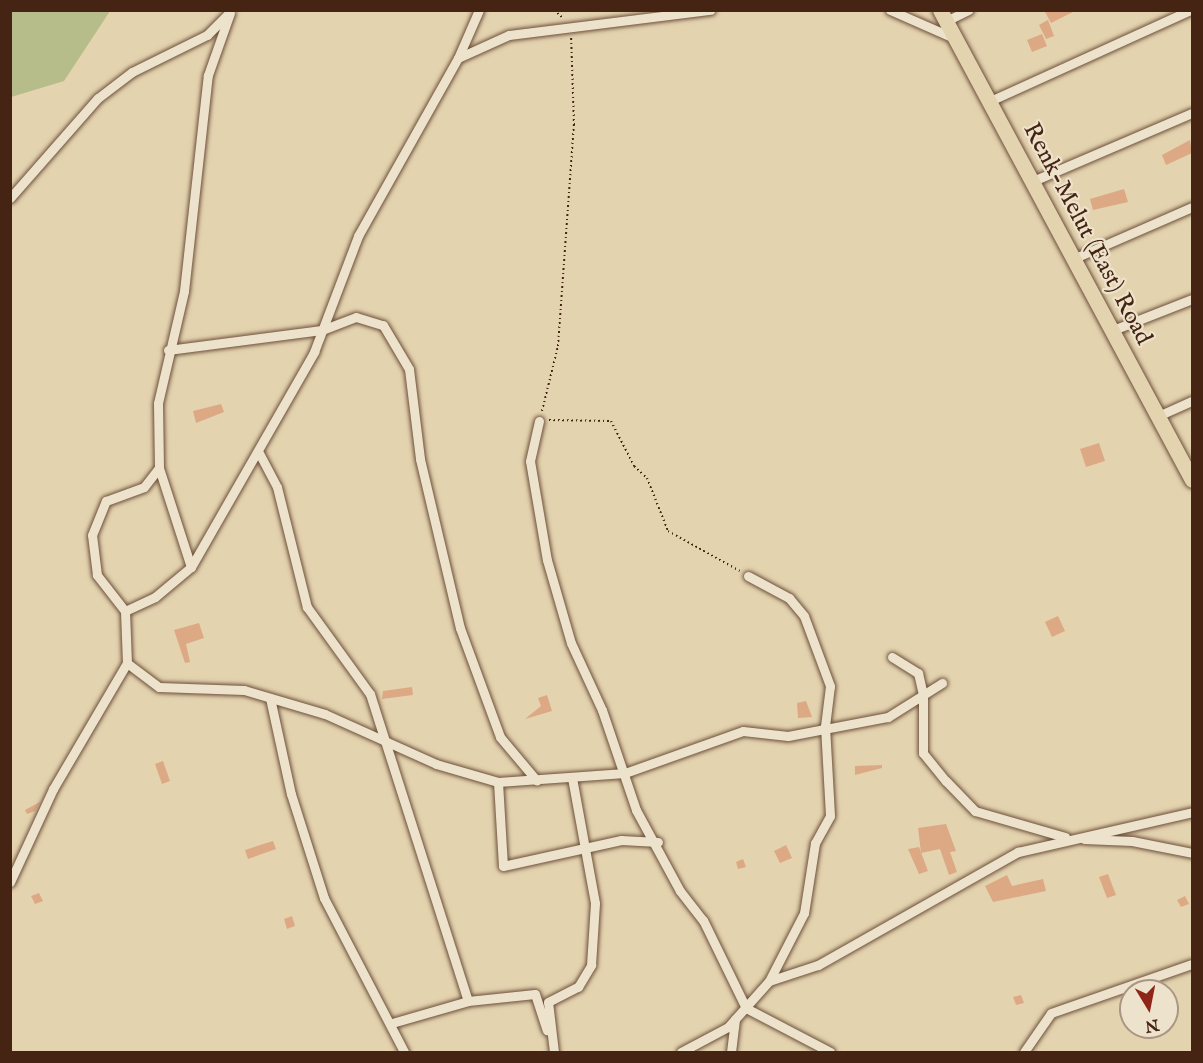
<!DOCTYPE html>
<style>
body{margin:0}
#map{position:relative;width:1203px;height:1063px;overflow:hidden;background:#e4d3af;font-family:"IM FELL English",serif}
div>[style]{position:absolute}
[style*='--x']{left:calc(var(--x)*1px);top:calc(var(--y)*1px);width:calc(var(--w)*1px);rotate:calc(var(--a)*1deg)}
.green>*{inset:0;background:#b6bc8a}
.building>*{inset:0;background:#dda985}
.path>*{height:2px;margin-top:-1px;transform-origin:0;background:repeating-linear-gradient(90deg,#452414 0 1.5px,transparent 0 4.5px)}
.roads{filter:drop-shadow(0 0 2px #6d503b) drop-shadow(0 0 2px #6d503b)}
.minor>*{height:9px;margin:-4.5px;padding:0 4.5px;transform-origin:4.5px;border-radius:4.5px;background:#ede2cb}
.primary>*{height:15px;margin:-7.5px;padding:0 7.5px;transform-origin:7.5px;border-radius:7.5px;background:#e4d3af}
span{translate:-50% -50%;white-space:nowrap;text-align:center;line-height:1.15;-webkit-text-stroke:4.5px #ede2cb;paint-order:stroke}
.street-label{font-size:24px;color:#452414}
.frame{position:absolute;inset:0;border:12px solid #452414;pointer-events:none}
.north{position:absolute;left:1119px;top:979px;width:60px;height:60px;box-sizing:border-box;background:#ede2cb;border:2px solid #aa9682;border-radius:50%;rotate:170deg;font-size:16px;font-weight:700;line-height:24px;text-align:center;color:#452414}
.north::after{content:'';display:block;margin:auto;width:21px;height:27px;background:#8f2418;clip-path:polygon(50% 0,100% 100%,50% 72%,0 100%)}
</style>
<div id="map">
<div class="green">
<div style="clip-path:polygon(11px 10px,110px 10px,110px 11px,64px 81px,11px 97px)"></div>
</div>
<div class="building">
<div style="clip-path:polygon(1044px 10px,1077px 10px,1051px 23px)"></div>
<div style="clip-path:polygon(1048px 20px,1054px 36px,1046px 39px,1039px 25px)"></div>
<div style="clip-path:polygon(1042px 34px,1047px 46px,1032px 52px,1027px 40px)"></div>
<div style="clip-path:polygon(1190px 140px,1192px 153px,1166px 165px,1162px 155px)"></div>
<div style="clip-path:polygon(1124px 189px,1128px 202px,1093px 210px,1090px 199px)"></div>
<div style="clip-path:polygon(221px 404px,224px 412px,196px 423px,193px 411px)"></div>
<div style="clip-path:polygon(1099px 443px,1105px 461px,1086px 467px,1080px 449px)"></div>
<div style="clip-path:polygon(1058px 616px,1065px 631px,1052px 637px,1045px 622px)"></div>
<div style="clip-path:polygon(199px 623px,204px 638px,186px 644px,190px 662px,185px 663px,174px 630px)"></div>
<div style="clip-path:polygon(412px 687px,413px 695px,382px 699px,383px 691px)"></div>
<div style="clip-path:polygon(547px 695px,552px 711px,525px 719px,541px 706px,538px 698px)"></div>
<div style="clip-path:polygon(806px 701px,812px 717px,798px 718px,797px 703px)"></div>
<div style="clip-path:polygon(163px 761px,170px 781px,162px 784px,155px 764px)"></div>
<div style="clip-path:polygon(882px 765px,882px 768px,855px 775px,855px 766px)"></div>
<div style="clip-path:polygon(40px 802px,35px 811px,27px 814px,25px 810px)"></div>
<div style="clip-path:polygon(946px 824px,956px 851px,950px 852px,957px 872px,949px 875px,940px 849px,921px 853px,918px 828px)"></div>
<div style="clip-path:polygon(273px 841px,276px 849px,248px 859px,245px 850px)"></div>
<div style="clip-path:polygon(786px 845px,792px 858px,780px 863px,774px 851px)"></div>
<div style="clip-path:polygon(919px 847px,928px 871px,919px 874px,908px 849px)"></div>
<div style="clip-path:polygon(743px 859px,746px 867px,738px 869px,736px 862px)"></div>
<div style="clip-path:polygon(1108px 874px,1116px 895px,1107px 898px,1099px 877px)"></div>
<div style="clip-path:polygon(1007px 875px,1012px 886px,1043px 879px,1046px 891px,993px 902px,985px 886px)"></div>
<div style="clip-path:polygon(39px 893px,43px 901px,35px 904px,31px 896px)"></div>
<div style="clip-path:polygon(1185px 896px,1189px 904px,1181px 907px,1177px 900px)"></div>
<div style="clip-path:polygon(292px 916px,295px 926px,287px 929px,284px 919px)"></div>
<div style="clip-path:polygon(1021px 995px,1024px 1003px,1016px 1005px,1013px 997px)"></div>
</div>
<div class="path">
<div style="--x:554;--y:10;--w:12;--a:42"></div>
<div style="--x:542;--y:411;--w:67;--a:-76.2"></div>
<div style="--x:558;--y:346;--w:222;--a:-85.9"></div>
<div style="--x:574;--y:125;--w:90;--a:-91.9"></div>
<div style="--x:549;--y:420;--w:62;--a:0.9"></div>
<div style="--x:611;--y:421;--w:51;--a:62.9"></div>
<div style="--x:634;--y:466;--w:18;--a:43"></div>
<div style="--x:647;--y:478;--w:57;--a:68.4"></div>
<div style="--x:668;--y:531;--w:82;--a:29.1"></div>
</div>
<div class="roads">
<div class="minor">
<div style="--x:890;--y:10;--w:70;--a:23.6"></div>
<div style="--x:946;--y:21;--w:25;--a:-26"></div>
<div style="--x:458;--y:58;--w:56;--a:-24.3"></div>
<div style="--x:509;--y:35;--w:203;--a:-7.1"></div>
<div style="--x:990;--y:101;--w:221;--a:-24.4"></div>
<div style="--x:1033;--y:181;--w:173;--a:-23.2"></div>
<div style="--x:10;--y:198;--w:133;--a:-48.7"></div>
<div style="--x:98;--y:98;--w:43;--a:-37.4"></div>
<div style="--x:132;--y:72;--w:84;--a:-26.3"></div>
<div style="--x:207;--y:35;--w:30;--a:-45"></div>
<div style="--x:1075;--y:258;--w:128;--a:-23.6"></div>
<div style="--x:1113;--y:330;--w:85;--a:-21.4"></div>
<div style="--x:168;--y:350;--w:155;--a:-7.4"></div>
<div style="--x:322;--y:330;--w:36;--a:-21"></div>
<div style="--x:356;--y:317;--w:28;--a:17"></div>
<div style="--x:383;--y:325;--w:51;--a:59.4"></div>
<div style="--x:409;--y:369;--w:91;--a:83"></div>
<div style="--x:420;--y:459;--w:174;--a:76.7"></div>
<div style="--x:460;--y:628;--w:116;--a:69.8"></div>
<div style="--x:500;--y:737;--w:57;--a:49.9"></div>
<div style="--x:1158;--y:416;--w:37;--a:-24"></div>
<div style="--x:539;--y:421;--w:41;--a:102.7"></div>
<div style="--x:530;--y:461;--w:100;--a:80.3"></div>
<div style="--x:547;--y:560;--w:86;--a:73.9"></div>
<div style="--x:571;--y:643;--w:74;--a:65.2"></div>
<div style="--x:602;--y:710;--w:106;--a:71.2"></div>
<div style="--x:636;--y:810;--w:92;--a:61.5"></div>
<div style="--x:680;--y:891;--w:37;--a:52"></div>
<div style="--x:703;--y:920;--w:98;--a:64"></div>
<div style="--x:746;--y:1008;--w:95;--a:27.6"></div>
<div style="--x:258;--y:451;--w:41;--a:62.2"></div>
<div style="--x:277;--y:487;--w:124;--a:76"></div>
<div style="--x:307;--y:607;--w:107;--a:54.1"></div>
<div style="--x:370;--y:694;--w:322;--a:72.3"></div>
<div style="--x:191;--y:567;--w:104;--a:-107.9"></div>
<div style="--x:159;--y:468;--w:65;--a:-90.9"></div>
<div style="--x:158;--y:403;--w:115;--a:-76.9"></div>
<div style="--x:184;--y:291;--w:217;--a:-83.7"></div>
<div style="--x:208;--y:75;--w:66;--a:-70.5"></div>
<div style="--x:748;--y:576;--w:47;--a:28.2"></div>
<div style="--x:789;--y:598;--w:23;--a:50"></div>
<div style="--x:804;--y:616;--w:75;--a:69.6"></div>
<div style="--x:830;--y:686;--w:40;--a:97.1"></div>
<div style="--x:825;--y:726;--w:90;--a:86.8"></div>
<div style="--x:830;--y:816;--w:31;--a:119"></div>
<div style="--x:815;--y:843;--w:71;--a:98.9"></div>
<div style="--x:804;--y:913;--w:76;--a:117.2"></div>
<div style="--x:125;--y:611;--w:46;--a:-127.9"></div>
<div style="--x:97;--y:575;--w:40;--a:-97.1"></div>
<div style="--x:92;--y:535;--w:37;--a:-68"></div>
<div style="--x:106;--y:501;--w:40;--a:-20.2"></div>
<div style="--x:144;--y:487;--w:24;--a:-52"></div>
<div style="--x:892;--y:657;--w:31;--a:32"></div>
<div style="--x:918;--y:673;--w:23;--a:77"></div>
<div style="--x:923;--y:695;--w:58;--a:90"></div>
<div style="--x:923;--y:753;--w:36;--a:51"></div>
<div style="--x:946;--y:781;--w:42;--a:46"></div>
<div style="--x:975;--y:811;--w:94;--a:16.1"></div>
<div style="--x:127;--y:663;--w:40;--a:37"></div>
<div style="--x:159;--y:687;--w:85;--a:2"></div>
<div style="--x:244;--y:690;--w:84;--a:16.5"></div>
<div style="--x:325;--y:714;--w:122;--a:24.2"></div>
<div style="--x:436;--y:764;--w:65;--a:16.2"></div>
<div style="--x:498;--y:782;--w:127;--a:-4.1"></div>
<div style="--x:625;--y:773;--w:125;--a:-19.6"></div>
<div style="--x:743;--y:731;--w:45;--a:6.3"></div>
<div style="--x:788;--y:736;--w:102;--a:-10.8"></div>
<div style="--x:888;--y:717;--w:64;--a:-32.2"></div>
<div style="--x:270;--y:698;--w:98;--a:77.7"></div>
<div style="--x:291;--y:794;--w:109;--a:72.4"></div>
<div style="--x:324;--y:898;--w:174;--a:62.5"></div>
<div style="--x:498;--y:782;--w:84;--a:86.6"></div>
<div style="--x:503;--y:866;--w:121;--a:-12.4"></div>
<div style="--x:621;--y:840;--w:37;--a:3"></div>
<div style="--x:1084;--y:839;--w:48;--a:2.4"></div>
<div style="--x:1132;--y:841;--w:61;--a:11.3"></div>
<div style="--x:10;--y:882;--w:102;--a:-65.2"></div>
<div style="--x:53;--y:789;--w:146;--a:-59.6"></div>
<div style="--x:127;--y:663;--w:52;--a:-92.2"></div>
<div style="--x:125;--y:611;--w:33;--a:-25"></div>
<div style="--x:155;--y:597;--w:47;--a:-39.8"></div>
<div style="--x:191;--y:567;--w:248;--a:-60.2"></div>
<div style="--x:314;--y:352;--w:124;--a:-69.2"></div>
<div style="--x:358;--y:236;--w:204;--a:-60.7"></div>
<div style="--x:458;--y:58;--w:52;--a:-66.4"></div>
<div style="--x:392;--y:1023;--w:79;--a:-16.1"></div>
<div style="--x:468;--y:1001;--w:67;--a:-6"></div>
<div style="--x:535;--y:994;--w:38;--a:72"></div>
<div style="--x:554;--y:1052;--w:50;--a:-96.8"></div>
<div style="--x:548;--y:1002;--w:34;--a:-27"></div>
<div style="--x:578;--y:987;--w:26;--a:-59"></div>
<div style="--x:591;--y:965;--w:62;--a:-86.3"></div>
<div style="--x:595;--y:903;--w:127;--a:-100.4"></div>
<div style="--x:681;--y:1052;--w:53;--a:-28"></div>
<div style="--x:728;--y:1027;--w:62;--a:-48.3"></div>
<div style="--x:769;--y:981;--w:52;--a:-18.1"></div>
<div style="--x:818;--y:965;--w:230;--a:-29.5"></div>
<div style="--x:1018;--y:852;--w:179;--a:-12.9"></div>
<div style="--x:731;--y:1052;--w:33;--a:-83"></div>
<div style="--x:1024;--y:1052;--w:47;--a:-55.3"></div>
<div style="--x:1051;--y:1013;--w:149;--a:-19.2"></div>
</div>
<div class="primary">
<div style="--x:940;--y:10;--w:533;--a:61.8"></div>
</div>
</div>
<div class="street-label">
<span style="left:1087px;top:234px;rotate:62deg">Renk-Melut (East) Road</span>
</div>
<div class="frame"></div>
<div class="north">N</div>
</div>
